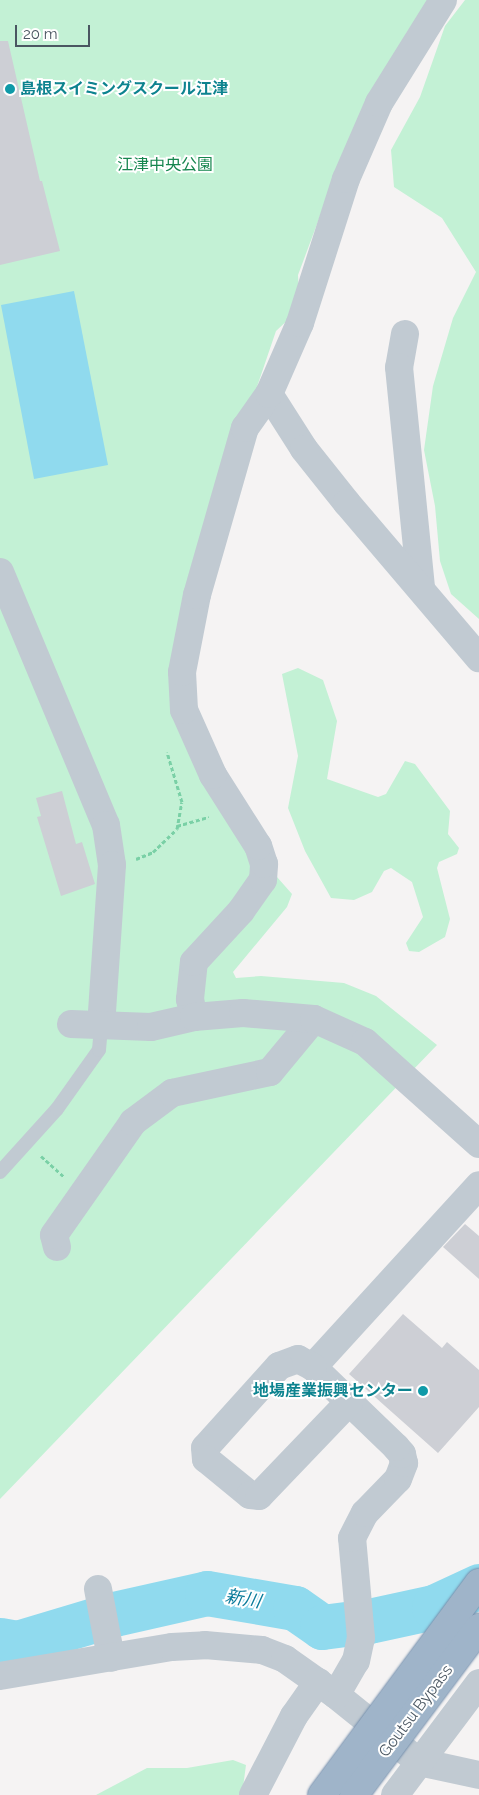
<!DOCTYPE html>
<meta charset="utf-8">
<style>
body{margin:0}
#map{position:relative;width:479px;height:1795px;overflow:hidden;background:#f5f3f3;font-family:Raleway,"Noto Sans JP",sans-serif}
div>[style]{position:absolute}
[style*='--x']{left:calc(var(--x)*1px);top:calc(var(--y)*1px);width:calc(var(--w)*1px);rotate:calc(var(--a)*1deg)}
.green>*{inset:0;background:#c3f1d5}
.water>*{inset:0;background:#90daee}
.river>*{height:45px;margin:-22.5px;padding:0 22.5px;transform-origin:22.5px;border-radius:22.5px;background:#90daee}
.building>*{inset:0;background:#cdcfd5}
.path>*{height:3px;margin-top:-1.5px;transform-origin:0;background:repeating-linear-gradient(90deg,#7ad0a6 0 4px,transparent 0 6.5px)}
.service>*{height:14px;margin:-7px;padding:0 7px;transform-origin:7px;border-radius:7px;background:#c1cad2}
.minor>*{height:28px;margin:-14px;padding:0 14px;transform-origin:14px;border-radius:14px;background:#c1cad2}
.tertiary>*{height:28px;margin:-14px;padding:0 14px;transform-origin:14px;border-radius:14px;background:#c1cad2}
.bridges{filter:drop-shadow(0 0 1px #7690ad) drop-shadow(0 0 1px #7690ad)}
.trunk-bridge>*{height:28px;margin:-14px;padding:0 14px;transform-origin:14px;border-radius:14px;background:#9fb4c9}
.dots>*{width:14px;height:14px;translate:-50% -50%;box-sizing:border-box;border:2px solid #fff;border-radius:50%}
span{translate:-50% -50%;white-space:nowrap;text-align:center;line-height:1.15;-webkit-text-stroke:4px #fff;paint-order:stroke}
.culture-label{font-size:16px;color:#0d838f;font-weight:700}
.left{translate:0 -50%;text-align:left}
.right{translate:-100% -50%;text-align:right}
.park-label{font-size:16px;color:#17864f}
.street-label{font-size:16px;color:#4a5661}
.water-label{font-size:18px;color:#0c7c9b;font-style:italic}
.scale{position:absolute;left:15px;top:25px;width:75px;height:22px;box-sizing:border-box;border:2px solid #4a5661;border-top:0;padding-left:6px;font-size:15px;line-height:18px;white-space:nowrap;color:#4a5661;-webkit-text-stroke:4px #fff;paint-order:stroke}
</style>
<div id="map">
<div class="green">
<div style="clip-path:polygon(0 0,429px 0,407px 32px,332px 184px,298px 275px,299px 294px,292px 316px,276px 331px,248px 413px,191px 669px,194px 704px,277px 877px,292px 894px,287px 907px,233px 972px,236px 978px,261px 976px,344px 983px,376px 996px,437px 1045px,0 1499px)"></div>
<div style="clip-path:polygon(465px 0,479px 0,479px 619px,451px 594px,440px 561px,435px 506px,424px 450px,433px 386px,453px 318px,476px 272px,442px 218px,394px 187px,391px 150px,420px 97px,445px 26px)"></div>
<div style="clip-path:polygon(298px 668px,323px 680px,337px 721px,327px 779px,378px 797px,386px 794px,405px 761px,415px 764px,450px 811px,448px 834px,459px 848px,457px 854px,439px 862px,437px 868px,450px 919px,445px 937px,419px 952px,409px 951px,406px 943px,423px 917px,412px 882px,391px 868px,384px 871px,372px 892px,354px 900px,331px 898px,305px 851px,288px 808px,298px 756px,282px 674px)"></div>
<div style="clip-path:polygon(233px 1760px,246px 1765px,242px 1795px,96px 1795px,147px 1768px,187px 1768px)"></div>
</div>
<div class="water">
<div style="clip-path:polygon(74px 291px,108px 465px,34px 479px,1px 305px)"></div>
</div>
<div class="river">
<div style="--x:0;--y:1640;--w:17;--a:10"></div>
<div style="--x:17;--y:1643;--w:101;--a:-16.6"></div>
<div style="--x:114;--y:1614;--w:95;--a:-12.7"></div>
<div style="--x:207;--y:1593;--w:89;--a:9.7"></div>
<div style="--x:295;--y:1608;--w:33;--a:35"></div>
<div style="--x:322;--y:1627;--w:47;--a:-7.3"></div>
<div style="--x:369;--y:1621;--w:66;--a:-12.2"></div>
<div style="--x:434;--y:1607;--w:50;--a:-25"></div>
</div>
<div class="building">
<div style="clip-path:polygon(0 41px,8px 41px,40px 181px,42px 181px,60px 251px,0 265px)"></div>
<div style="clip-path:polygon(62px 791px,76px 844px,82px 842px,95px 884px,61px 896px,37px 817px,41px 816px,36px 798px)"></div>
<div style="clip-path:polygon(465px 1224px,479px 1236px,479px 1279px,443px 1247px)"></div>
<div style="clip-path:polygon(403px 1314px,442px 1348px,447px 1342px,479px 1370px,479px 1407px,438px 1453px,349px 1374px)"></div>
</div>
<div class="path">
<div style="--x:177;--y:826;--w:33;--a:-16"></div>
<div style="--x:136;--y:859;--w:18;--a:-22"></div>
<div style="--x:153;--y:852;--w:33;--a:-44"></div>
<div style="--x:177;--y:829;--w:27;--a:-80"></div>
<div style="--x:182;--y:802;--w:52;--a:-106.7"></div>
<div style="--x:41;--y:1156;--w:31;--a:42"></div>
</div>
<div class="service">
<div style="--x:0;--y:1172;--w:85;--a:-47.9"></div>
<div style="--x:57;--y:1109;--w:72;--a:-54.6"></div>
<div style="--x:99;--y:1050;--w:25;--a:-85"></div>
</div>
<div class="minor">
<div style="--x:405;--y:334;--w:34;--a:100"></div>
<div style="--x:399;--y:367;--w:223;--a:84.3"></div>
<div style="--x:269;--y:394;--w:65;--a:57.5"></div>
<div style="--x:304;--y:449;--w:69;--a:51.5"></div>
<div style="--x:347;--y:503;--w:204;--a:49.6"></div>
<div style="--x:0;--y:572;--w:274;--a:67.3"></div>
<div style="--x:106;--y:825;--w:40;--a:81.5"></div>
<div style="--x:112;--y:865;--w:160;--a:93.9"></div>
<div style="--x:194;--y:1017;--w:18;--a:-103"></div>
<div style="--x:190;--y:999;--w:37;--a:-84"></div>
<div style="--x:194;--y:962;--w:69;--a:-47.3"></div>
<div style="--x:241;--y:911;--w:38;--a:-55"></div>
<div style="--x:263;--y:880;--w:16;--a:-86"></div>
<div style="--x:264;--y:864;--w:19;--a:-108"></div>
<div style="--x:258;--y:846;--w:84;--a:-122.4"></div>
<div style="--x:213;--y:775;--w:71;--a:-114"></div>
<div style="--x:184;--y:710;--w:38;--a:-93"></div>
<div style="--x:182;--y:672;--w:78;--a:-79"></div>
<div style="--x:197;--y:595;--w:174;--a:-74"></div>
<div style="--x:245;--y:428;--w:42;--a:-54.8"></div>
<div style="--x:269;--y:394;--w:77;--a:-66.4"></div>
<div style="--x:300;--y:323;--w:151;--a:-72.3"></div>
<div style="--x:346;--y:179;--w:83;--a:-66.5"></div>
<div style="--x:379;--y:103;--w:121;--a:-58.1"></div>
<div style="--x:57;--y:1247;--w:12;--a:-104"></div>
<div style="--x:54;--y:1235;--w:138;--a:-55"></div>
<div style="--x:133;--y:1122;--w:49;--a:-36.6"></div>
<div style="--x:172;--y:1093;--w:100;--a:-12.1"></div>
<div style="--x:270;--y:1072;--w:69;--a:-50.3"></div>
<div style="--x:313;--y:1367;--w:246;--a:-47.6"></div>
<div style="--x:98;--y:1589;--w:70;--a:79.3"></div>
<div style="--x:0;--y:1676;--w:174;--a:-9.6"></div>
<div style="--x:172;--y:1647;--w:33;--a:-3"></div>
<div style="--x:205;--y:1645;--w:57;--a:5"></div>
<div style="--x:262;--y:1650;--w:25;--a:21"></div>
<div style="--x:285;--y:1659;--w:62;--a:35.2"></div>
<div style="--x:336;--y:1695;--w:107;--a:38.9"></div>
<div style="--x:419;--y:1762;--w:61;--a:12.2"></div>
<div style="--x:336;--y:1695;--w:39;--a:-60"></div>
<div style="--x:356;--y:1661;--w:24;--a:-78"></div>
<div style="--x:361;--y:1638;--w:100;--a:-95.1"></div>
<div style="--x:352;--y:1538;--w:28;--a:-63"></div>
<div style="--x:365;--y:1513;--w:47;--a:-45.9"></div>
<div style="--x:398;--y:1479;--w:17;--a:-69"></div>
<div style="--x:404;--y:1463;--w:9;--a:-103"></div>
<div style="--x:402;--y:1454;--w:9;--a:-131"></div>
<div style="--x:396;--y:1447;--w:115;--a:-136.1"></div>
<div style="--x:313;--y:1367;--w:17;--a:-152"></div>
<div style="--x:298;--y:1359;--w:20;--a:160"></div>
<div style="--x:279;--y:1366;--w:110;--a:132.1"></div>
<div style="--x:205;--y:1448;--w:11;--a:85"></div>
<div style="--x:206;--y:1459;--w:57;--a:39.3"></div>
<div style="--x:250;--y:1495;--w:9;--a:6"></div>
<div style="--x:259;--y:1496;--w:130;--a:-46.2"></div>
<div style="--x:253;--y:1795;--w:89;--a:-62.6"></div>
<div style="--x:294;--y:1716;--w:42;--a:-54.8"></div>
<div style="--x:395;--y:1795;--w:140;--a:-53.1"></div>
</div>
<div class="tertiary">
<div style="--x:71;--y:1024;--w:80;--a:2.1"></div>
<div style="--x:151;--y:1027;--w:44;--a:-13.1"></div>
<div style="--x:194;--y:1017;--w:49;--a:-4.7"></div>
<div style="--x:243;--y:1013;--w:71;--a:4.8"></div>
<div style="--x:314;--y:1019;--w:56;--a:24.3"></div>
<div style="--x:365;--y:1042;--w:153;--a:41.8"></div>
</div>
<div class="bridges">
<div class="trunk-bridge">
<div style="--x:322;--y:1795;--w:264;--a:-53.5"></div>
<div style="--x:354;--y:1795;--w:209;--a:-53.2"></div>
</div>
</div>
<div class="dots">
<div style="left:10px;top:89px;background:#0f9aa8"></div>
<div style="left:423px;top:1391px;background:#0f9aa8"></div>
</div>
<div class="culture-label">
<span class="left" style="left:20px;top:89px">島根スイミングスクール江津</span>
<span class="right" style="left:413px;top:1391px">地場産業振興センター</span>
</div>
<div class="park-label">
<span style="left:165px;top:165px">江津中央公園</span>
</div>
<div class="street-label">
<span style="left:416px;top:1711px;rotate:-53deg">Goutsu Bypass</span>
</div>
<div class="water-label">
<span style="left:243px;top:1599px;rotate:10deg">新川</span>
</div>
<div class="scale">20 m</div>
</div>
